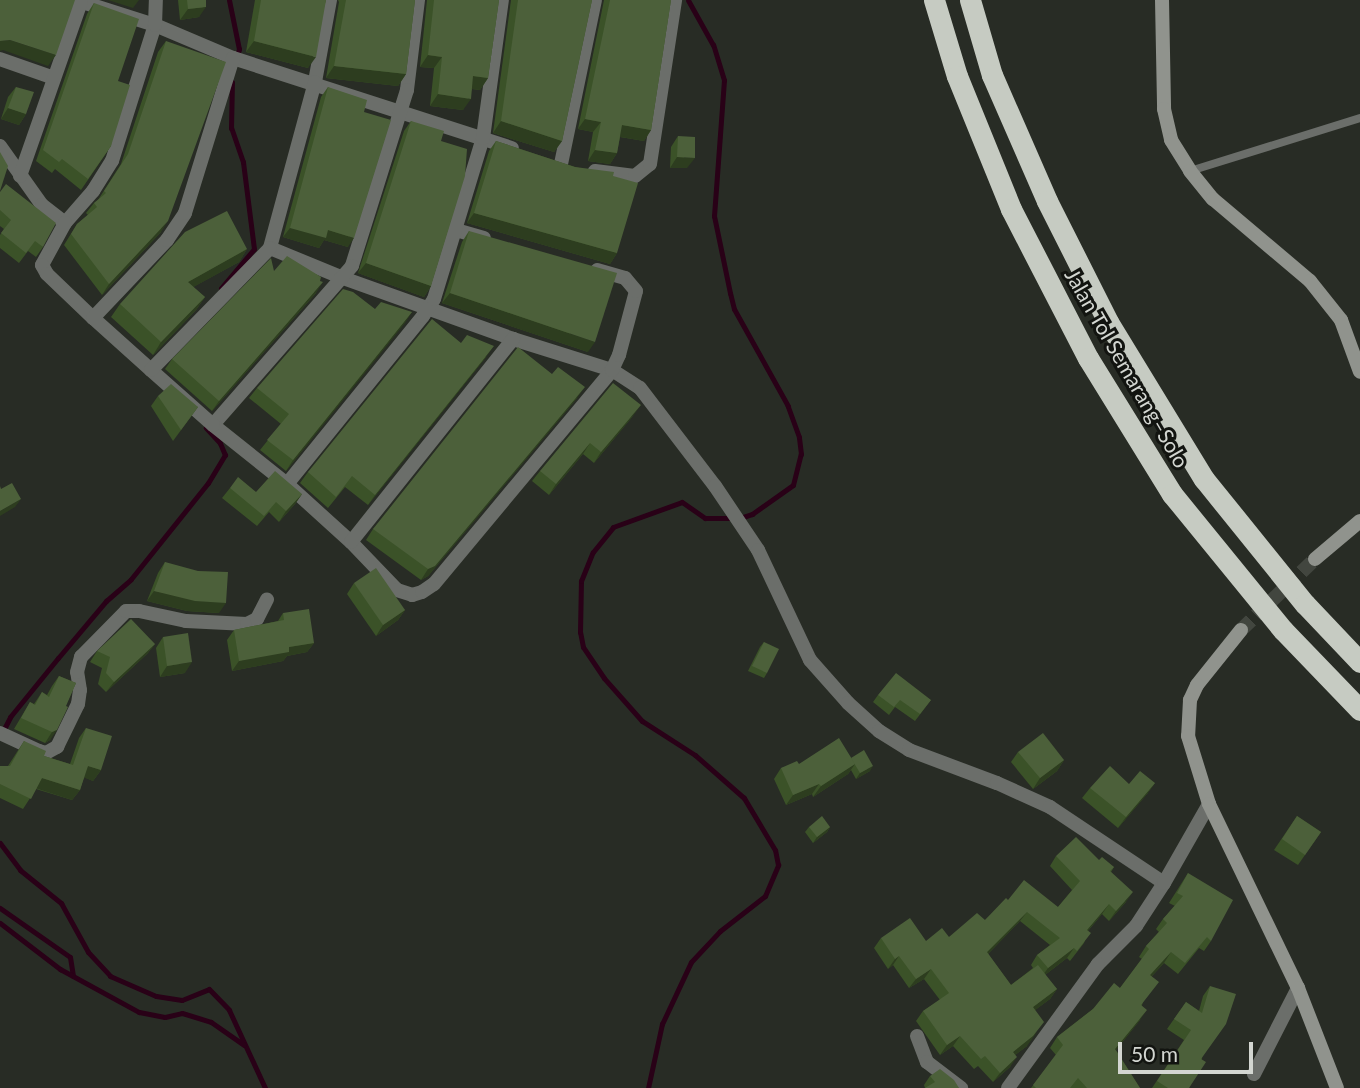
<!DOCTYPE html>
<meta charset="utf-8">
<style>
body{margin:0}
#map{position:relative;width:1360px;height:1088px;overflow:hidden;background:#282c25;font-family:Lato,sans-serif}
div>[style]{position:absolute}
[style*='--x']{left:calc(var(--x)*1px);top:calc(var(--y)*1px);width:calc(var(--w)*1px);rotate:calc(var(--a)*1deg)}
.stream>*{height:5px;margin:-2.5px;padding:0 2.5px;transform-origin:2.5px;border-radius:2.5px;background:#290117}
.secondary-tunnel>*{height:14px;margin-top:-7px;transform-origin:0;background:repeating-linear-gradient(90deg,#42463f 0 14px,transparent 0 21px)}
.lane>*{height:8px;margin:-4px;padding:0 4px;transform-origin:4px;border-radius:4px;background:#6b6e6a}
.street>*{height:14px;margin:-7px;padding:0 7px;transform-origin:7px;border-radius:7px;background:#6b6e6a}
.secondary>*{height:14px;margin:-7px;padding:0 7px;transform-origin:7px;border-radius:7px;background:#90938d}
.highway>*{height:21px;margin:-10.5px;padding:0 10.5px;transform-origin:10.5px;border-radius:10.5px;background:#c6cbc2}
.wall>*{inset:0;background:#3b5228}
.shaded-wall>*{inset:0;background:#2d3d1f}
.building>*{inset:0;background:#4c603a}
span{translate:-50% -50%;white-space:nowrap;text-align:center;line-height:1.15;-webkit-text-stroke:6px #121410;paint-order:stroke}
.street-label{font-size:21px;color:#d3d6d1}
.scale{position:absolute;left:1118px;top:1042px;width:135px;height:32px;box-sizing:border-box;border:4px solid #d3d6d1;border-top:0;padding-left:9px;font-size:21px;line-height:24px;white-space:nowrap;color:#d3d6d1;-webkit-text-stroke:5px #121410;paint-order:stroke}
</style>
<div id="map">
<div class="stream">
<div style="--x:229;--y:0;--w:50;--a:78.5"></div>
<div style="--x:239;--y:49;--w:10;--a:107"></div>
<div style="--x:221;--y:288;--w:51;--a:-49.8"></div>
<div style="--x:254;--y:249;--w:88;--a:-97.2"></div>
<div style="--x:243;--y:162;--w:36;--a:-109"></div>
<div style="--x:231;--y:128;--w:46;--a:-88.8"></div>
<div style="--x:3;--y:731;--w:16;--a:-63"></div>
<div style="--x:10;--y:717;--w:76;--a:-50.9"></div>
<div style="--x:58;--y:658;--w:75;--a:-49.9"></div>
<div style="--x:106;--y:601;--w:33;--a:-41"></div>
<div style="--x:131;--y:579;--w:123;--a:-51.3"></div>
<div style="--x:208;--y:483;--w:33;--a:-59"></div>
<div style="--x:225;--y:455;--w:13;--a:-113"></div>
<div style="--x:220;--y:443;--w:21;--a:-133"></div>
<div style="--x:0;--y:843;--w:34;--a:53"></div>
<div style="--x:20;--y:870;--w:53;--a:38.8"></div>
<div style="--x:61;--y:903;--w:56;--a:61.1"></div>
<div style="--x:88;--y:952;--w:33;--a:47"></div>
<div style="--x:110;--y:976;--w:50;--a:23.5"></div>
<div style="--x:156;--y:996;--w:26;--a:9"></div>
<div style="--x:182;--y:1000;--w:29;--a:-22"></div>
<div style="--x:209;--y:989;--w:29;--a:46"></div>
<div style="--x:229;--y:1010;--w:86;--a:65.2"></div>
<div style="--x:0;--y:908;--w:85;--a:35"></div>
<div style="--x:70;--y:957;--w:19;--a:81"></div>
<div style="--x:0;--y:923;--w:76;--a:37.5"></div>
<div style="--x:60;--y:969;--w:90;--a:28.6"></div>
<div style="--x:139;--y:1012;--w:26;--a:11"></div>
<div style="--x:165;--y:1017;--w:17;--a:-13"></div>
<div style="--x:182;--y:1013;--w:30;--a:17"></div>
<div style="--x:211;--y:1022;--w:40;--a:34.9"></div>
<div style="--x:648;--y:1088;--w:66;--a:-77.7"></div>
<div style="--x:662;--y:1024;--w:68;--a:-64.9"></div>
<div style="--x:691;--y:962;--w:42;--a:-46.9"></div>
<div style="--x:720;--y:931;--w:57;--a:-37.9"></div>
<div style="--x:765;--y:896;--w:34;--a:-67"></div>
<div style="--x:778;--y:865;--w:15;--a:-101"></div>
<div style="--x:775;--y:850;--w:61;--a:-120.8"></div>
<div style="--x:744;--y:798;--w:65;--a:-138.7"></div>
<div style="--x:695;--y:755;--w:63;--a:-147.3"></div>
<div style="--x:642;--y:721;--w:57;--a:-131.5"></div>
<div style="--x:604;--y:678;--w:37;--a:-124"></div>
<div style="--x:583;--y:647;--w:15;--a:-101"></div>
<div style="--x:580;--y:632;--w:51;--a:-88.9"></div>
<div style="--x:581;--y:581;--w:31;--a:-68"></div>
<div style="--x:593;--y:552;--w:32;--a:-51"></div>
<div style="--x:613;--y:527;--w:73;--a:-19.9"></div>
<div style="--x:682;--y:502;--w:28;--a:35"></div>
<div style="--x:705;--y:518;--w:35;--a:0"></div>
<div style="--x:740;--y:518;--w:13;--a:-18"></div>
<div style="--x:752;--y:514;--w:50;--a:-35.3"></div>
<div style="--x:793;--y:485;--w:32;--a:-76"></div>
<div style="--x:801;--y:454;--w:17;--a:-97"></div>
<div style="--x:799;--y:437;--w:33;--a:-110"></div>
<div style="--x:788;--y:406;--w:111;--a:-119.1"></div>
<div style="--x:734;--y:309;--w:16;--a:-104"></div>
<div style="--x:730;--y:293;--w:79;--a:-101.7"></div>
<div style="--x:714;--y:216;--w:136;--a:-85.8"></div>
<div style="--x:724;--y:80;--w:37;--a:-107"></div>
<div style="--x:713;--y:45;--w:51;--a:-119.1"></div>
</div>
<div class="secondary-tunnel">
<div style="--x:1241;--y:630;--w:103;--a:-43.8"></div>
</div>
<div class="lane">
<div style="--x:1190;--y:171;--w:178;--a:-17.3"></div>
</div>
<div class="street">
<div style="--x:76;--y:0;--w:83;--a:17.6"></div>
<div style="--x:155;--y:25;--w:85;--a:22.9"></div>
<div style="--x:233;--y:58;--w:293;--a:17.9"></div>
<div style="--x:330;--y:0;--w:83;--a:100.4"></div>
<div style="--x:315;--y:82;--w:172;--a:105.2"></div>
<div style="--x:270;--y:248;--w:79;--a:22.3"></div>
<div style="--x:343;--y:278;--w:181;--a:19.7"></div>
<div style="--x:513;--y:339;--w:104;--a:17.4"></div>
<div style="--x:612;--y:370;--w:33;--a:33"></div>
<div style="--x:640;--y:388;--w:123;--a:52.6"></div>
<div style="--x:715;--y:486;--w:77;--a:56.1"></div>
<div style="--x:758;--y:550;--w:122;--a:64.7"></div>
<div style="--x:810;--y:660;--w:57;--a:48.5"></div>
<div style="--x:848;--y:703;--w:42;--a:42.1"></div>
<div style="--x:879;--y:731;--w:36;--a:32"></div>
<div style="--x:909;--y:750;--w:94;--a:20.6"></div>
<div style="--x:997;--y:783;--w:58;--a:24.4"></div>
<div style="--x:1050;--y:807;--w:137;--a:33.7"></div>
<div style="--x:1164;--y:883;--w:51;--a:123.1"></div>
<div style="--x:1136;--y:926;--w:54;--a:135"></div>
<div style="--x:1098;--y:964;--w:153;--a:126"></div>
<div style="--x:418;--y:0;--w:91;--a:97"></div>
<div style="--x:407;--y:90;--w:184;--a:107.4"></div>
<div style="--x:352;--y:266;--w:211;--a:131.2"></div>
<div style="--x:213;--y:425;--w:95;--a:38.6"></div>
<div style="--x:287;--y:484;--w:86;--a:42.2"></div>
<div style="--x:351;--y:542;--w:66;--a:46.2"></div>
<div style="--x:397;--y:590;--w:16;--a:18"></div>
<div style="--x:412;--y:595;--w:10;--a:-17"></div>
<div style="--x:422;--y:592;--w:14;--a:-34"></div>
<div style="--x:434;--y:584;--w:278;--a:-50.2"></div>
<div style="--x:612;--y:370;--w:17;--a:-65"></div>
<div style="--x:619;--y:355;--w:66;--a:-75.1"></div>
<div style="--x:636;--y:291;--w:17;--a:-130"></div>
<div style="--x:625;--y:278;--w:29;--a:-164"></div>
<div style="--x:0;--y:59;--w:57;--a:19.4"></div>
<div style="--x:0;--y:146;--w:72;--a:54.6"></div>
<div style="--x:42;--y:205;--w:29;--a:38"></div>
<div style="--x:65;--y:223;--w:43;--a:-48.8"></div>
<div style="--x:93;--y:191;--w:36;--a:-58"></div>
<div style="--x:112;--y:161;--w:143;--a:-72.5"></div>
<div style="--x:155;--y:25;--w:25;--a:-88"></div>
<div style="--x:561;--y:164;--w:167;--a:-78.3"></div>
<div style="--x:595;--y:171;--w:40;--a:7.1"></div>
<div style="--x:635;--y:176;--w:19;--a:-39"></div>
<div style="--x:650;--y:164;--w:166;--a:-81.3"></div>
<div style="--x:20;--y:176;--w:184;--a:-70.7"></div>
<div style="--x:65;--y:223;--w:48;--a:118.7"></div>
<div style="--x:42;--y:265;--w:10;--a:61"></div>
<div style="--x:47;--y:274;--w:64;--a:43.7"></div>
<div style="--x:456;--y:230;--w:29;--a:16"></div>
<div style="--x:151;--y:370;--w:78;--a:-138.1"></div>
<div style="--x:93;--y:318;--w:108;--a:-46.5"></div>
<div style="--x:167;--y:240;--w:32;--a:-56"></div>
<div style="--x:185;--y:213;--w:162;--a:-72.8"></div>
<div style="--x:213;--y:425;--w:83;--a:-138.4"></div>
<div style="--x:151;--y:370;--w:170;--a:-45.7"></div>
<div style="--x:287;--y:484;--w:216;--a:-51"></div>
<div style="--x:423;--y:316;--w:20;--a:-57"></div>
<div style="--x:434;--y:299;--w:168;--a:-73.1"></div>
<div style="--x:483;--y:138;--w:139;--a:-82.2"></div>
<div style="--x:351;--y:542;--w:260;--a:-51.4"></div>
<div style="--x:0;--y:733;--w:43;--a:24.8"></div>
<div style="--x:39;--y:751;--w:7;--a:16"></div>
<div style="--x:46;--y:753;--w:13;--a:-29"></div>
<div style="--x:57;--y:747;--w:48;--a:-64"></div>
<div style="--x:78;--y:704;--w:14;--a:-82"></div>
<div style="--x:80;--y:690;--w:18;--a:-99"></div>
<div style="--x:77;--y:672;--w:16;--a:-75"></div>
<div style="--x:81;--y:657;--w:64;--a:-45.6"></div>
<div style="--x:126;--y:611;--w:13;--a:0"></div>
<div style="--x:139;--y:611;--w:48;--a:12"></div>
<div style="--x:186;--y:621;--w:61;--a:2.8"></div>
<div style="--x:247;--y:624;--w:11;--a:-27"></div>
<div style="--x:257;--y:619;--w:22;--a:-63"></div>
<div style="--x:1164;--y:883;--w:91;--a:-60.3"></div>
<div style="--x:917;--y:1036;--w:28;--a:69"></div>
<div style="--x:927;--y:1062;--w:43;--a:37.4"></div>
<div style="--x:1254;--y:1074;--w:97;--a:-62.9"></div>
</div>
<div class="secondary">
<div style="--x:1162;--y:0;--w:109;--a:88.9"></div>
<div style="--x:1164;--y:109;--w:32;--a:77"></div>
<div style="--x:1171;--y:140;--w:36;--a:58"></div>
<div style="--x:1190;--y:171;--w:36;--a:51"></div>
<div style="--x:1213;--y:199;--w:127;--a:40.2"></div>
<div style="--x:1310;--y:281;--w:50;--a:51.5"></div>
<div style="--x:1341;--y:320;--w:55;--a:69.9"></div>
<div style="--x:1315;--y:559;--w:59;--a:-40.2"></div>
<div style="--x:1241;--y:630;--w:70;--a:128.7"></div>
<div style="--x:1197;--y:685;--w:17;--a:115"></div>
<div style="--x:1190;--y:700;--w:36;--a:93"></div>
<div style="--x:1188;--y:736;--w:71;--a:72.8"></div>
<div style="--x:1209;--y:804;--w:204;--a:64.2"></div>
<div style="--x:1298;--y:988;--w:107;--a:68.7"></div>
</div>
<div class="highway">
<div style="--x:934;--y:0;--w:79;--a:73.2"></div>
<div style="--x:957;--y:76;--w:144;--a:67.9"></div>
<div style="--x:1011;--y:209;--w:168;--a:62.7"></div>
<div style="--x:1088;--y:358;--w:160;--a:58.3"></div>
<div style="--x:1172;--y:494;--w:176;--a:50.8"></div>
<div style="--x:1283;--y:630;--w:111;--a:46.1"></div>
<div style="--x:970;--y:0;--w:78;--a:73.7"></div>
<div style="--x:992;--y:75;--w:137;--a:66.4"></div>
<div style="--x:1047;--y:201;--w:136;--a:63.2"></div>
<div style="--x:1108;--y:322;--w:184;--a:58.6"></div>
<div style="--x:1204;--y:479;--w:161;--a:51.1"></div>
<div style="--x:1305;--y:604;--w:80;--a:46.5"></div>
</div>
<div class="wall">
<div style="clip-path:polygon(178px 0,206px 0,199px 17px,180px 20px)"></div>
<div style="clip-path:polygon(255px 0,326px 0,308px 68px,246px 52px)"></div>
<div style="clip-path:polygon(338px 0,415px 0,406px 74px,398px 86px,326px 78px,339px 2px)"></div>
<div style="clip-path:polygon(427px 0,499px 0,488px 78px,480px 90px,472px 89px,463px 110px,430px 106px,434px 68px,420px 67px)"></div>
<div style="clip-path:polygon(511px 0,592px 0,562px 141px,554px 152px,493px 133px)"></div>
<div style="clip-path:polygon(604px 0,671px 0,651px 130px,644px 141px,620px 137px,617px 153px,610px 164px,588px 161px,593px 132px,578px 129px)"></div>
<div style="clip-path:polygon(94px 3px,118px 81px,111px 146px,81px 190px,55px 169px,52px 173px,36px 161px,87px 14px)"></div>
<div style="clip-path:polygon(166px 41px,161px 232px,102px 295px,64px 245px,77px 224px,88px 215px,86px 213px,94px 203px,98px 200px,121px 164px,158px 52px)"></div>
<div style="clip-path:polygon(16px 87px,26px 114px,19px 125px,1px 119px,8px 97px)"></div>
<div style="clip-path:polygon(328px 87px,364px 112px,348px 247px,324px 240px,319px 248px,283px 237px,321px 97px)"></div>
<div style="clip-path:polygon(411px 121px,441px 141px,431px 286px,424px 297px,358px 273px,404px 131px)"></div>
<div style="clip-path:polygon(678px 136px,687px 168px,670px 168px,671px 147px)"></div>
<div style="clip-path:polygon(496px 141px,575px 167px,613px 176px,617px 253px,610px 264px,467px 223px,489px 151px)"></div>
<div style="clip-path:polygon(0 192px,43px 247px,36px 257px,28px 251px,19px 263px,0 248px,0 235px,4px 229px,0 226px)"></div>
<div style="clip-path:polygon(469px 231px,588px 352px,442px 303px,462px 242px)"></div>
<div style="clip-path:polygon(247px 249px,239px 262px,193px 287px,205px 297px,196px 310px,153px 355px,111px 317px,120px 304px)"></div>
<div style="clip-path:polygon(274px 271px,316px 293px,212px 411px,165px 369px,172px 359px)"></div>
<div style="clip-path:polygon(375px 309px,412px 312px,286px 471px,260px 450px,281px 424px,249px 398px,257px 388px)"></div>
<div style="clip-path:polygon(461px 343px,486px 357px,368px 505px,345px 487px,328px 508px,300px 483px,308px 472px)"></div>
<div style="clip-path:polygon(552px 374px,577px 398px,428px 576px,421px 580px,366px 540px,373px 529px)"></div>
<div style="clip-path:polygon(158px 396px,198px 407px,173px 441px,151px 406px)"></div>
<div style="clip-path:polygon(633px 416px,594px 463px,583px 454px,549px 495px,532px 481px,540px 471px)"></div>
<div style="clip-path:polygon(230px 488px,256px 492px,302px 494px,295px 504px,279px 522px,269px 512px,257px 526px,222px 498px)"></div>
<div style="clip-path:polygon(165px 562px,219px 613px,187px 611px,147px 601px,158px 573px)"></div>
<div style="clip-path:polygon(354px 583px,405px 610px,398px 620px,376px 636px,347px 594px)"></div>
<div style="clip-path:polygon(283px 613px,314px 643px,307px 652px,287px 656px,283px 661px,232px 671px,227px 640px,234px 630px,278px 621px)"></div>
<div style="clip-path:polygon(163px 637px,185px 673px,160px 677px,156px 648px)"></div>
<div style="clip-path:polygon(764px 642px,767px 673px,764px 678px,748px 671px,760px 647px)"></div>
<div style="clip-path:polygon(155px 644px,147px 654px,106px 692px,98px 684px,102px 668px,90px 662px,97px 651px)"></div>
<div style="clip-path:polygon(59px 676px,76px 683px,50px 740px,45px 743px,14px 729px,30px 702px,34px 704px,42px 692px,47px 695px,52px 686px)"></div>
<div style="clip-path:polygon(878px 695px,931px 700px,915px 721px,895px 707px,889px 715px,873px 702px)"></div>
<div style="clip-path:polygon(86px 728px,101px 770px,93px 781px,84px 777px,80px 790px,72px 800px,36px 789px,23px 809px,0 798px,0 766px,8px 766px,24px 741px,44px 756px,70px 764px,79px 738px)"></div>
<div style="clip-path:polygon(1018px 752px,1064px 760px,1057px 771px,1033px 789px,1011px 762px)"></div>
<div style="clip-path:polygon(851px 758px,870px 771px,856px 779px,851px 770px,848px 774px,813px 797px,812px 794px,786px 805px,774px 779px,781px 768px,799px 764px)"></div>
<div style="clip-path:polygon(1155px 783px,1147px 794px,1118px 828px,1082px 798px,1090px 788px)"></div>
<div style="clip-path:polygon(1297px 816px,1321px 832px,1298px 865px,1274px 850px)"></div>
<div style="clip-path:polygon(809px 827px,830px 827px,827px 832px,813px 843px,805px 832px)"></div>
<div style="clip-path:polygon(evenodd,1056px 856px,1099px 860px,1114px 867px,1111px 872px,1126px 902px,1109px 921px,1102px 914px,1088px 931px,1084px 943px,1070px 961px,1067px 958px,1045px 975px,1057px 989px,1050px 999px,1035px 1010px,1027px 1046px,1015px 1055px,1010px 1067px,993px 1082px,978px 1066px,974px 1069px,953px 1046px,940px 1055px,916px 1021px,923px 1011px,940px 1000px,924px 979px,909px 988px,893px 965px,888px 969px,874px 948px,881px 938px,926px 941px,949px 937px,985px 920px,1008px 900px,1058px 907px,1072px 890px,1050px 866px,1056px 856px,1020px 921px,1050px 945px,1037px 955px,1031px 965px,1033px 968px,1011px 985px,988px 954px,1020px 921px)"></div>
<div style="clip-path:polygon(1188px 873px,1211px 941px,1204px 951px,1199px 948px,1178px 974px,1164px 963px,1152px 976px,1142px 1005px,1140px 1020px,1116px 1050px,1140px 1088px,1031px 1088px,1056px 1055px,1050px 1048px,1057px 1037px,1120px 988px,1142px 959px,1139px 957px,1146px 946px,1159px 932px,1156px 929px,1163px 919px,1175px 906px,1169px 903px)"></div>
<div style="clip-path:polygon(1210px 986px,1202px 1059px,1189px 1088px,1152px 1088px,1184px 1040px,1167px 1029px,1186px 1002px,1199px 1011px,1203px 996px)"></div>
<div style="clip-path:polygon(930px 1076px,959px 1088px,925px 1088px,924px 1085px)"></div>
</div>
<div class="shaded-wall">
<div style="clip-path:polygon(108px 0,139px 0,133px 8px)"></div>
<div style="clip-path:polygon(206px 7px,199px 17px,180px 20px,188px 9px)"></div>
<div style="clip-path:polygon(10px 40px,56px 55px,48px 66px,3px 50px,0 51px,0 41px)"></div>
<div style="clip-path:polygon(254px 41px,316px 57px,308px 68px,246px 52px)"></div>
<div style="clip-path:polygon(428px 55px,442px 57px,434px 68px,420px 67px)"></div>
<div style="clip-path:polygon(334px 66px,406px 74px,398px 86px,326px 78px)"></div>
<div style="clip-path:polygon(473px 76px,488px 78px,480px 90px,465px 88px)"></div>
<div style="clip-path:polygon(438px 94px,471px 99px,463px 110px,430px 106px)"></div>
<div style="clip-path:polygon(8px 108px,26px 114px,19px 125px,1px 119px)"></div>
<div style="clip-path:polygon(585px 119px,601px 122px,593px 132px,578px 129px)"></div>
<div style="clip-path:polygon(501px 121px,562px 141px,554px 152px,493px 133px)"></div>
<div style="clip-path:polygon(622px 125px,651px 130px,644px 141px,615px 136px)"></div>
<div style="clip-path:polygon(595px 150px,617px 153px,610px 164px,588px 161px)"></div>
<div style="clip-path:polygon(677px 157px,695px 158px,687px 168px,670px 168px)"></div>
<div style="clip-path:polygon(474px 213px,617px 253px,610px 264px,467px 223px)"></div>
<div style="clip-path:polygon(168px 221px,161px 232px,102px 295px,109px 284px)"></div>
<div style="clip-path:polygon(290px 228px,328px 230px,354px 238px,348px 247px,324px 240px,319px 248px,283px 237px)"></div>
<div style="clip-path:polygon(247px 249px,239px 262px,179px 295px,188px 282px)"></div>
<div style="clip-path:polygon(366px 263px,431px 286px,424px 297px,358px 273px)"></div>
<div style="clip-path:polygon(323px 282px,316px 293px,212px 411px,219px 401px)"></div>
<div style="clip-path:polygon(450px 293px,595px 342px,588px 352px,442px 303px)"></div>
<div style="clip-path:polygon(205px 297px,196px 310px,153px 355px,161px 342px)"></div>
<div style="clip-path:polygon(412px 312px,405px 323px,286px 471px,293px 460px)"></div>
<div style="clip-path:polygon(494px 346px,486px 357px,368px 505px,375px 495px)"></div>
<div style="clip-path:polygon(585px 387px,577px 398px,428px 576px,421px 580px,428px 569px)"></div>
<div style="clip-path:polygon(641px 405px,633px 416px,594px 463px,601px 452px)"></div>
<div style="clip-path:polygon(590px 443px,583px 454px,549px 495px,556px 484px)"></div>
<div style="clip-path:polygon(302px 494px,295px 504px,279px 522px,286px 511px)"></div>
<div style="clip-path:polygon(21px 499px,15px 507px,0 516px,0 511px)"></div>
<div style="clip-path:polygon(154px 591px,226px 603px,219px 613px,187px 611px,147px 601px)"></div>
<div style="clip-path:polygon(405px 610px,398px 620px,376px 636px,383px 625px)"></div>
<div style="clip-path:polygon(314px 643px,307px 652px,287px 656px,283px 661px,232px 671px,239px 661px,289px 647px)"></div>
<div style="clip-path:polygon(155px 644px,147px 654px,106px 692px,114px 682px)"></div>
<div style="clip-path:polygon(192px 662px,185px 673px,160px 677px,167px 666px)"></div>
<div style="clip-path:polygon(57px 730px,50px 740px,45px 743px,52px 732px)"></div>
<div style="clip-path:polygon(1064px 760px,1057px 771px,1033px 789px,1040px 778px)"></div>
<div style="clip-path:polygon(855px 764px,848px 774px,813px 797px,821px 786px)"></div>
<div style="clip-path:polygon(88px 766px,101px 770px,93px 781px,80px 776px)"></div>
<div style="clip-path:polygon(873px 766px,870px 771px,856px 779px,860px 773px)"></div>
<div style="clip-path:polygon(42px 778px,80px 790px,72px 800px,35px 788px)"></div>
<div style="clip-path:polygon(1155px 783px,1147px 794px,1118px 828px,1126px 817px)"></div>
<div style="clip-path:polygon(819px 784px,812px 794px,786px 805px,793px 795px)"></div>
<div style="clip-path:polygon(830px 827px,827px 832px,813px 843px,817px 837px)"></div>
<div style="clip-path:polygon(1133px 892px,1126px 902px,1109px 921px,1116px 911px)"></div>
<div style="clip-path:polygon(1109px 904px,1102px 914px,1080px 940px,1087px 930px)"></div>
<div style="clip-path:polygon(1027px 912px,1020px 921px,980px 962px,987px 952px)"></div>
<div style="clip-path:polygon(1074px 948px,1067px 958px,1041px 978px,1048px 968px)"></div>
<div style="clip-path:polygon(1171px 952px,1164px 963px,1143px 986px,1150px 975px)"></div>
<div style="clip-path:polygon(899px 956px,893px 965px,888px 969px,895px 959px)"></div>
<div style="clip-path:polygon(931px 969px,924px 979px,909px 988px,916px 979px)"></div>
<div style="clip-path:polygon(1057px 989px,1050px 999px,1026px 1017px,1033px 1007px)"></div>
<div style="clip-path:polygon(1147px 1010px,1140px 1020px,1108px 1060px,1115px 1049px)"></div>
<div style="clip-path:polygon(1037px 1032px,1027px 1046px,1006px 1062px,1013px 1052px)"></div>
<div style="clip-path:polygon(960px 1036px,953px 1046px,940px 1055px,947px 1045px)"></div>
<div style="clip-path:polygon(1017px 1057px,1010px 1067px,993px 1082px,1000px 1073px)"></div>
</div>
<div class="building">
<div style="clip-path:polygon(0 0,75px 0,56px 55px,10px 40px,0 41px)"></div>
<div style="clip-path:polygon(187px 0,206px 0,206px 7px,188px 9px)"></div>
<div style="clip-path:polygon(261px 0,326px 0,316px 57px,254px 41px)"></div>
<div style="clip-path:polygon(346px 0,415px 0,406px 74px,334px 66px)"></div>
<div style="clip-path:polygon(434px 0,499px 0,488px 78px,473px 76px,471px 99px,438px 94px,442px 57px,428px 55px)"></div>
<div style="clip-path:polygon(518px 0,592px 0,562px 141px,501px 121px)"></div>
<div style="clip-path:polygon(610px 0,671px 0,651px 130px,622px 125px,617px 153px,595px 150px,601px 122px,585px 119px)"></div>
<div style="clip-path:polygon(94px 3px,139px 19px,118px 81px,130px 85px,111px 146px,88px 179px,62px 159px,59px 162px,43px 150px)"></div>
<div style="clip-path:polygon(166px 41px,226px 62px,168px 221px,109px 284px,71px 234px,77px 224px,97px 207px,94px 203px,106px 193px,104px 191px,128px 154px)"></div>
<div style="clip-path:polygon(16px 87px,34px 92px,26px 114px,8px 108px)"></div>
<div style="clip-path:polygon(328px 87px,367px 100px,364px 112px,391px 120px,354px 238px,328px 230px,326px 238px,290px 228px)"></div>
<div style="clip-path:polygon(411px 121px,444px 131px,441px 141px,467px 149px,465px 176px,431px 286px,366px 263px)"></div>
<div style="clip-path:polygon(678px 136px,695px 137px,695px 158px,677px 157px)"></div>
<div style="clip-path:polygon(496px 141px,575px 167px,614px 172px,613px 176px,638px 183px,617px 253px,474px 213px)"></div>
<div style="clip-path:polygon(0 152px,8px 166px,0 191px)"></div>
<div style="clip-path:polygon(6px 184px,56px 223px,43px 247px,35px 241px,26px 253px,1px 233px,11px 220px,0 210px,0 192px)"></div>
<div style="clip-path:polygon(227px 211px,247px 249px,188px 282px,205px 297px,161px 342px,120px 304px,185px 232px)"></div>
<div style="clip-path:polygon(469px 231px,617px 273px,595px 342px,450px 293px)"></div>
<div style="clip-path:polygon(287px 256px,321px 277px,320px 281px,323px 282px,219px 401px,172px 359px,271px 258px,274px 271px)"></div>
<div style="clip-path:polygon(343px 289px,353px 292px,375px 309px,381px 302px,412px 312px,293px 460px,267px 440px,289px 414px,257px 388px)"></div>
<div style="clip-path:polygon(432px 319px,461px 343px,467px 335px,494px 346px,375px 495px,352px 476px,336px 497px,308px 472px)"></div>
<div style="clip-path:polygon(518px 347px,552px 374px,558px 367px,585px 387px,435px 566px,428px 569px,373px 529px)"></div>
<div style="clip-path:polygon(613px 383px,641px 405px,601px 452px,590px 443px,556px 484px,540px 471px)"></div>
<div style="clip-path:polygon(171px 384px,198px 407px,181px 430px,158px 396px)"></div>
<div style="clip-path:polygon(275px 471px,302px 494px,286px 511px,276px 502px,264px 516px,230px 488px,238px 477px,256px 492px)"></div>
<div style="clip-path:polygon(12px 483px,21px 499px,0 511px,0 486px,1px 489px)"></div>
<div style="clip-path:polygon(165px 562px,198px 571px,228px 572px,226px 603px,195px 601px,154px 591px)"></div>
<div style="clip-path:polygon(376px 568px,405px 610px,383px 625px,354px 583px)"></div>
<div style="clip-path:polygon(309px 609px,314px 643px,289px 647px,289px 652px,239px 661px,234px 630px,284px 620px,283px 613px)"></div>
<div style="clip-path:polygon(131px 619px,155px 644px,114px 682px,106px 673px,110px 657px,97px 651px)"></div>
<div style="clip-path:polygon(188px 633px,192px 662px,167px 666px,163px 637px)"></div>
<div style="clip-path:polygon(764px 642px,779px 649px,767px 673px,752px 666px)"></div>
<div style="clip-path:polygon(896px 673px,931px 700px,920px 714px,900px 700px,894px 707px,878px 695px)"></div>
<div style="clip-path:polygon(59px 676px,76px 683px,66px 706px,68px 707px,57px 730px,52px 732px,21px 718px,30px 702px,35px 705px,42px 692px,49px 697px)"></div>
<div style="clip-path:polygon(86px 728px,112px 736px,101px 770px,88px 766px,80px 790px,42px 778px,31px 799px,0 784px,0 766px,10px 766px,24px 741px,46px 751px,44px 756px,73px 765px)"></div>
<div style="clip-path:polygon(1043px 733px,1064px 760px,1040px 778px,1018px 752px)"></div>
<div style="clip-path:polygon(839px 738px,855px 764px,821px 786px,819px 784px,793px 795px,781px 768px,797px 761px,799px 764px)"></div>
<div style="clip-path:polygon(864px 750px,873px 766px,860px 773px,851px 758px)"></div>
<div style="clip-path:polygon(1110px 766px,1129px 784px,1140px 771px,1155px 783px,1126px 817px,1090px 788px)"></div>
<div style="clip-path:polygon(822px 816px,830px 827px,817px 837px,809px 827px)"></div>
<div style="clip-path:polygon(1297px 816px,1321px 832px,1305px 855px,1282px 839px)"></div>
<div style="clip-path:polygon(1076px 837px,1099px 860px,1102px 857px,1114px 867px,1110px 871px,1133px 892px,1116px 911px,1109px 904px,1087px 930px,1091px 933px,1077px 951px,1074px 948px,1048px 968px,1037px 955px,1060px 938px,1027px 912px,987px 952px,1011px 985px,1038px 965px,1057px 989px,1033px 1007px,1044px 1022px,1033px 1036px,1013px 1052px,1017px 1057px,1000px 1073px,985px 1056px,981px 1059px,960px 1036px,947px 1045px,923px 1011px,949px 993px,931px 969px,916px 979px,899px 956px,895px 959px,881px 938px,910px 918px,926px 941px,942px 928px,949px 937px,977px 913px,985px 920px,1006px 898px,1008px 900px,1024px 880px,1058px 907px,1080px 881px,1056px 856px)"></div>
<div style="clip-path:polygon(1188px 873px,1233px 900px,1211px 941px,1207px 937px,1185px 963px,1171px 952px,1150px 975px,1159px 982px,1141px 1005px,1147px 1010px,1115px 1049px,1140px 1088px,1087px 1088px,1078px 1078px,1070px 1088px,1036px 1088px,1033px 1085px,1063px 1045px,1057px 1037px,1093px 1009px,1114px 983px,1120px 988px,1149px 949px,1146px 946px,1167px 923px,1163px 919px,1183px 896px,1177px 893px)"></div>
<div style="clip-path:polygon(1210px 986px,1236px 994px,1226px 1024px,1201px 1059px,1206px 1062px,1189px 1088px,1168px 1088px,1157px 1081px,1191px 1030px,1174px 1019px,1186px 1002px,1202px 1013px)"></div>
<div style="clip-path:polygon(940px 1069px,954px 1080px,959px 1088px,925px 1088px,935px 1082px,930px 1076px)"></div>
</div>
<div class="street-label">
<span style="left:1127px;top:368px;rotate:60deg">Jalan Tol Semarang–Solo</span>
</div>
<div class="scale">50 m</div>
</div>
